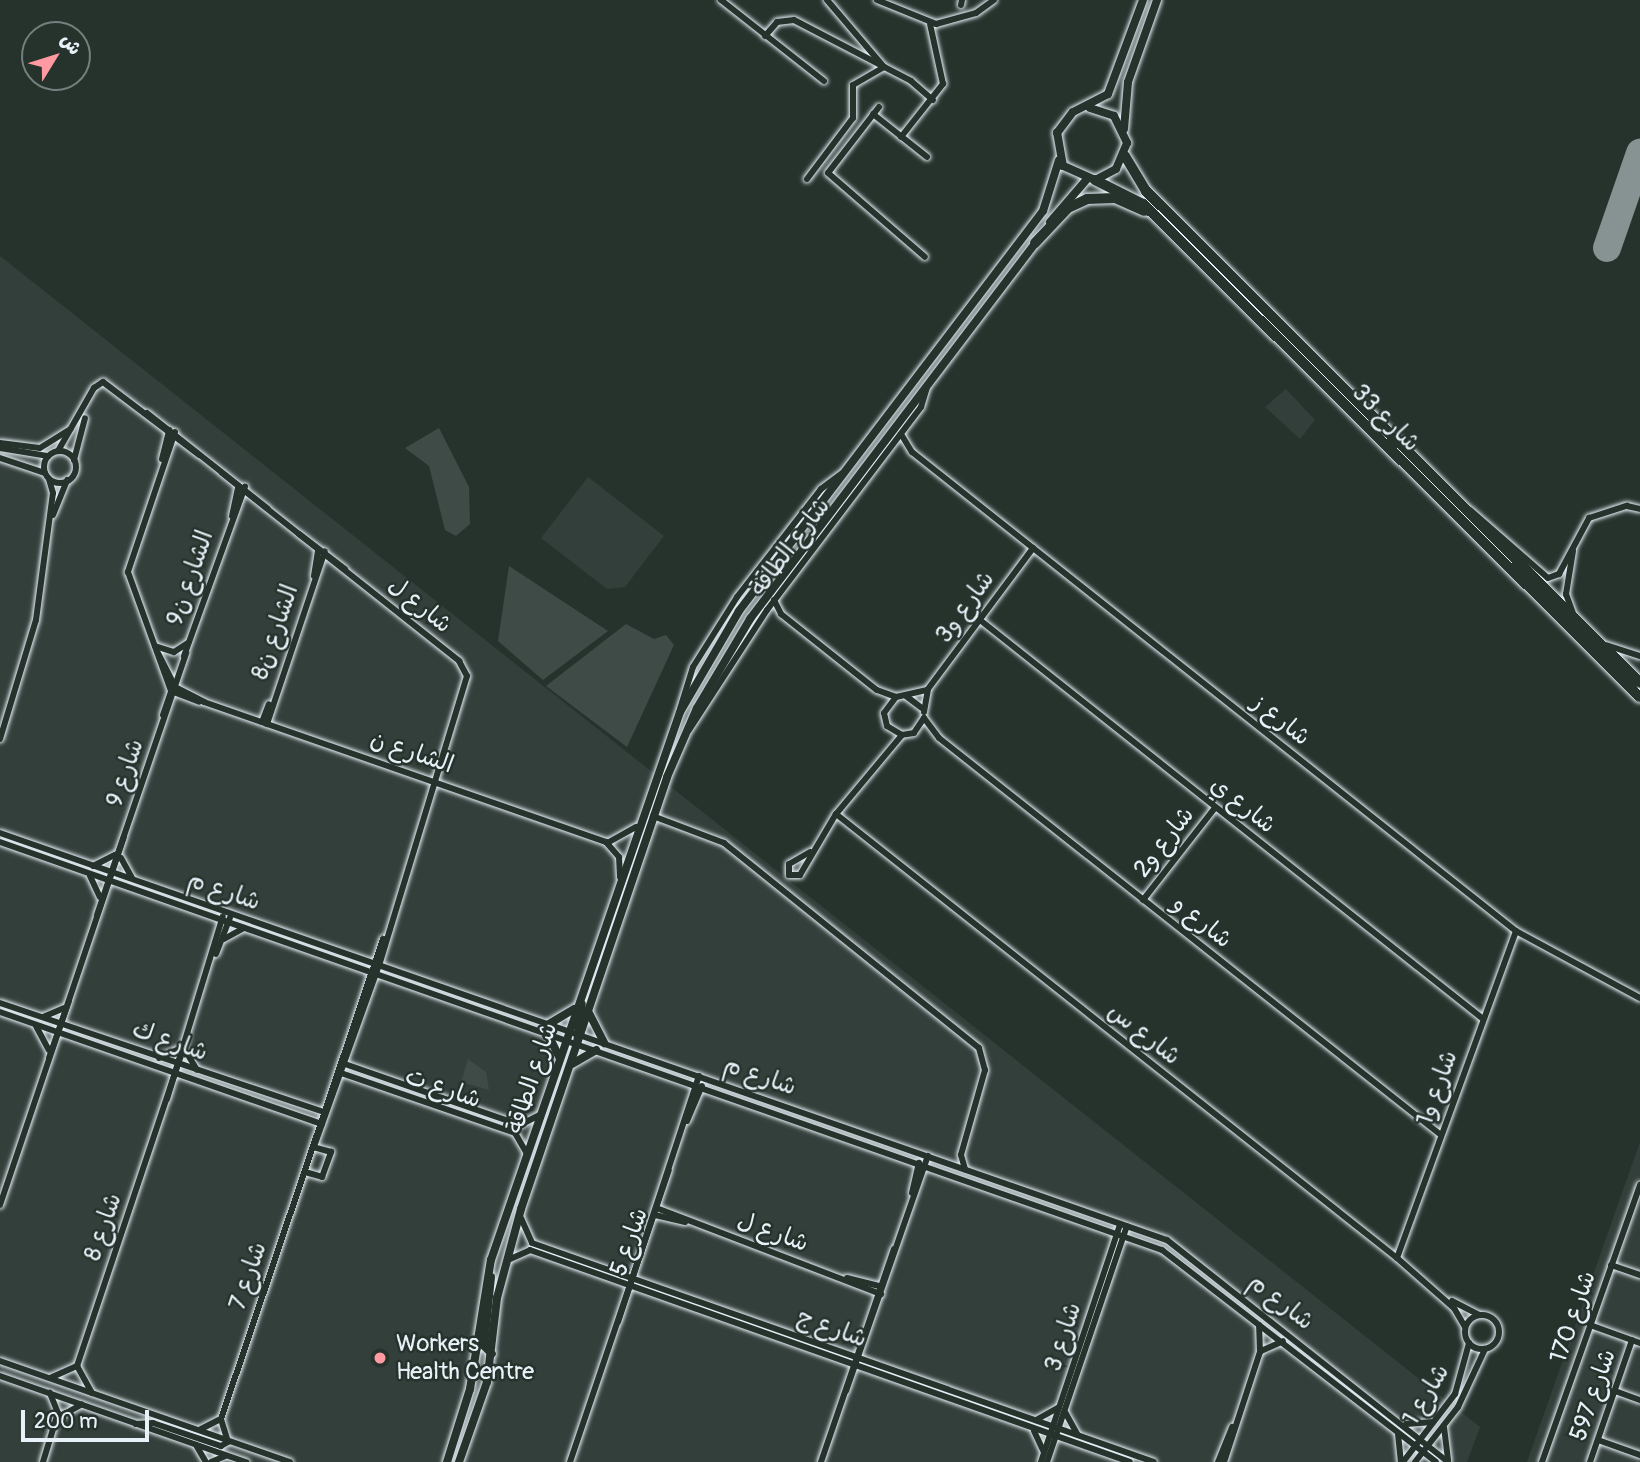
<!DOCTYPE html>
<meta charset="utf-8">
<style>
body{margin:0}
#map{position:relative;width:1640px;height:1462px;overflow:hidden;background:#26332d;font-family:Pangolin,"Playpen Sans Arabic",sans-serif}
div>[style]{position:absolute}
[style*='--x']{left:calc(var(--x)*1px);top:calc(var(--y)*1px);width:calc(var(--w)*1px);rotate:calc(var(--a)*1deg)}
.built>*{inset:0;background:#333f3a}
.green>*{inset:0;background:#3e4b47}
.taxiway>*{height:12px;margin:-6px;padding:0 6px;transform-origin:6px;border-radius:6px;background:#879292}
.runway>*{height:28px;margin:-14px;padding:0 14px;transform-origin:14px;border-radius:14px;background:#879292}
.roads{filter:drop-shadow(0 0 2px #e8f1f8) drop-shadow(0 0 2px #e8f1f8)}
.minor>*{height:6px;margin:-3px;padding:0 3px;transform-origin:3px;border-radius:3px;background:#26332d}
.minor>.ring{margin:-3px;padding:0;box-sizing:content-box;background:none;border:6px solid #26332d;border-radius:50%}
.major>*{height:8px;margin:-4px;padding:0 4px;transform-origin:4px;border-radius:4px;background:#26332d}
.highway>*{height:10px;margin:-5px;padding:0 5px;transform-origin:5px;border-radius:5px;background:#26332d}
.dots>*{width:19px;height:19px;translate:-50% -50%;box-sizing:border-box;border:4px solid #26332d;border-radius:50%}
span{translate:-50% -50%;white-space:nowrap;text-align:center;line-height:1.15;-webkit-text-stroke:5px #26332d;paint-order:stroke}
.street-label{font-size:24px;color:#e8f1f8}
.poi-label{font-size:24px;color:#e8f1f8}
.left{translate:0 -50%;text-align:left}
.north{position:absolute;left:21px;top:21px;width:70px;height:70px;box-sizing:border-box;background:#26332d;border:2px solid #747f7e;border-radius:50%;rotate:52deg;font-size:19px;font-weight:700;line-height:28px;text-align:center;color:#e8f1f8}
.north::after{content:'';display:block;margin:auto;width:24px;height:32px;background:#ff9aa2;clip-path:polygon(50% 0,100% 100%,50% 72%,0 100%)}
.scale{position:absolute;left:21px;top:1410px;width:128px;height:32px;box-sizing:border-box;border:4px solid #e8f1f8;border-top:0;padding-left:9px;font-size:21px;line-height:24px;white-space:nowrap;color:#e8f1f8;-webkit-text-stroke:5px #26332d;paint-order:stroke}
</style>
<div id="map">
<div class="built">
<div style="clip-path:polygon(0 256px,1480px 1427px,1467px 1462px,0 1462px)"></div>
<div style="clip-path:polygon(1286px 389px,1315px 420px,1300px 439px,1265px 407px)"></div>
<div style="clip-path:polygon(588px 477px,664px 536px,625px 587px,607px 589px,541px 538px)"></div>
<div style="clip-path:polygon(1640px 1142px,1640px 1462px,1527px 1462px)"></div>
</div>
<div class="green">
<div style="clip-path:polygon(439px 428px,469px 487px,470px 524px,456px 536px,445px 530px,429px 466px,405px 448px)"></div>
<div style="clip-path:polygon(509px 566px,608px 631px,543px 680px,498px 641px)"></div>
<div style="clip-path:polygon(626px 624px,654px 639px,666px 635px,674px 645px,627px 747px,546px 686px)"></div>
<div style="clip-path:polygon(468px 1059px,486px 1072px,489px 1090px,461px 1082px)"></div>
</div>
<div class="taxiway">
<div style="--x:1632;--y:177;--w:9;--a:21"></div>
</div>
<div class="runway">
<div style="--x:1607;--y:248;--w:101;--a:-70.8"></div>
</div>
<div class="roads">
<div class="minor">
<div style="--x:721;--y:0;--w:131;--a:38.2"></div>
<div style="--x:877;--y:0;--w:64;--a:22.1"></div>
<div style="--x:936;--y:24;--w:41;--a:-15.4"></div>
<div style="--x:976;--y:13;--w:22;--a:-36"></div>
<div style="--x:961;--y:5;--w:5;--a:-79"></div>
<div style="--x:765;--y:36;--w:18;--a:-49"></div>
<div style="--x:777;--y:22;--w:17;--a:-7"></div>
<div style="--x:794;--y:20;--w:132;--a:27.5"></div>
<div style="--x:911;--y:81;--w:29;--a:41"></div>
<div style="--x:879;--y:107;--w:83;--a:127.7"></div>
<div style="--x:828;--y:173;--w:128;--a:40.9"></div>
<div style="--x:873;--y:114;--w:69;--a:38.5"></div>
<div style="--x:901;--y:137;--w:68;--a:-51.6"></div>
<div style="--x:943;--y:84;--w:61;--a:-102.2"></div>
<div style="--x:807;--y:179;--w:76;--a:-53"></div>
<div style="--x:853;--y:118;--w:33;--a:-90"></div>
<div style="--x:853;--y:85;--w:36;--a:-30"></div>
<div style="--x:884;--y:67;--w:88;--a:-130.4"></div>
<div style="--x:147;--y:413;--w:154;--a:38.4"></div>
<div style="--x:175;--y:432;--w:148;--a:108.6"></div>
<div style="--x:128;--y:572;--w:127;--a:70.1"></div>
<div style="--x:171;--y:691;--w:30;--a:21"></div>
<div style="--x:901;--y:434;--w:21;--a:59"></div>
<div style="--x:912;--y:452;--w:771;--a:38.42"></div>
<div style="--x:1516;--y:931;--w:141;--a:28.4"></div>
<div style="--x:0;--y:443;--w:40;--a:7.1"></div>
<div style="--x:40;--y:448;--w:36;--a:-32"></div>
<div style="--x:0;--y:448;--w:49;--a:9.5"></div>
<div style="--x:58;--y:451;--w:73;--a:-60.3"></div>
<div style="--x:94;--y:388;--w:11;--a:-34"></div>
<div style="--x:103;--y:382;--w:121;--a:37.2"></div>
<div class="ring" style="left:44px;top:451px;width:26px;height:26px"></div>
<div style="--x:0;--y:458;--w:47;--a:18.4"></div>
<div style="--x:162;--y:459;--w:30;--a:-76"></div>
<div style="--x:74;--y:460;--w:43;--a:-75.3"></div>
<div style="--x:222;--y:473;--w:303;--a:38.4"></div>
<div style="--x:459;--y:661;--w:17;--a:62"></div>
<div style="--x:467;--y:676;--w:302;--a:106.9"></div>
<div style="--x:379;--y:965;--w:193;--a:109.7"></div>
<div style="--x:1470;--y:510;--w:103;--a:41.1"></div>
<div style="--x:1548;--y:578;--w:12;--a:-20"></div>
<div style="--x:1559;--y:574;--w:64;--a:-61.8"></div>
<div style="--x:1589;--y:518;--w:40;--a:-18"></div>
<div style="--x:1627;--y:506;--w:13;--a:13"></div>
<div style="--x:53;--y:515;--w:38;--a:-68"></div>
<div style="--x:232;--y:516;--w:29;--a:-78"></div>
<div style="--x:299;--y:534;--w:58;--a:37.3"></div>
<div style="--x:1573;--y:551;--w:44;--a:99.2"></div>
<div style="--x:1566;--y:594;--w:20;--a:70"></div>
<div style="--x:314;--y:576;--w:25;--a:-81"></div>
<div style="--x:774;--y:600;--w:16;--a:63"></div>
<div style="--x:781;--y:614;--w:122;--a:38.4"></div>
<div style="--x:877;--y:690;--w:20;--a:20"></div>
<div style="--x:980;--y:620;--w:642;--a:38.42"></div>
<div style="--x:1606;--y:645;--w:36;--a:18"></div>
<div style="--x:155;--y:646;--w:20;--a:18"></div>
<div style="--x:174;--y:652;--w:17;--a:-33"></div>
<div style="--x:158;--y:653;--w:38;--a:63"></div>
<div style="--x:175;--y:687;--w:33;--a:27"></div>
<div style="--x:204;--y:702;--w:426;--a:19.2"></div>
<div style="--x:606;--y:842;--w:20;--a:49"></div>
<div style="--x:619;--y:857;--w:20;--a:87"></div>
<div style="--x:184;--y:656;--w:180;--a:-70.2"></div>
<div style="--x:906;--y:696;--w:20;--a:37"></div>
<div style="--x:680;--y:709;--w:44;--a:-72.8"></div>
<div style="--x:693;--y:667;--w:83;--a:-57.8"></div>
<div style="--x:737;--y:597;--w:137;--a:-52.1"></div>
<div style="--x:821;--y:489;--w:26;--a:-37"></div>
<div style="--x:924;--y:712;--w:23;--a:-80"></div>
<div style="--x:928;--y:689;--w:176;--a:-53.3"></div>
<div style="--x:163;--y:715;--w:28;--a:-71"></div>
<div style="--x:924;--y:718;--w:25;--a:53"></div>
<div style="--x:939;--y:738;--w:640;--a:38.34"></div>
<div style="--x:924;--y:718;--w:18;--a:124"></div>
<div style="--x:914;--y:733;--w:12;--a:171"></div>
<div style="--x:902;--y:735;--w:17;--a:-149"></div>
<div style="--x:887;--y:726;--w:13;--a:-103"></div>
<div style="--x:884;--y:713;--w:20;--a:-53"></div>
<div style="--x:896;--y:697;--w:32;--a:-13"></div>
<div style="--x:262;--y:722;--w:19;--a:-69"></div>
<div style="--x:267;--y:724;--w:182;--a:-71.5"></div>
<div style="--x:689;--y:730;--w:143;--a:-57"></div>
<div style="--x:767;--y:610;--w:255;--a:-52.8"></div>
<div style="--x:921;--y:407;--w:21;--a:-73"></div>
<div style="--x:0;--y:739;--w:124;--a:-73.2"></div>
<div style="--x:36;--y:620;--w:128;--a:-82.4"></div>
<div style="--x:53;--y:493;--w:15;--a:-106"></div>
<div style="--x:836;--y:814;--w:715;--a:38.36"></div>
<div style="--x:1397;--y:1258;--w:76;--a:41.3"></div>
<div style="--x:1454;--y:1308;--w:22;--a:60"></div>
<div style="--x:653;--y:816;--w:76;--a:20.8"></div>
<div style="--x:724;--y:843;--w:327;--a:38.8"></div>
<div style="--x:979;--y:1048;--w:23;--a:75"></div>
<div style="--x:985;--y:1070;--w:88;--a:105.8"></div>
<div style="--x:961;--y:1155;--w:15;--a:74"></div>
<div style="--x:0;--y:833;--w:1236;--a:19.23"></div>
<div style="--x:1167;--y:1240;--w:358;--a:38.3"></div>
<div style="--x:0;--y:842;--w:1232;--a:19.35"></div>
<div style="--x:1162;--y:1250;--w:346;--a:37.7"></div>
<div style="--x:609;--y:842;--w:31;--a:-29"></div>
<div style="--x:810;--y:852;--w:24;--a:150"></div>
<div style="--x:789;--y:864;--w:11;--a:90"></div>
<div style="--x:789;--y:875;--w:11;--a:0"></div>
<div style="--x:800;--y:875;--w:71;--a:-59.5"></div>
<div style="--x:836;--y:814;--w:103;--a:-50.1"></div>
<div style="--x:121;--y:858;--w:23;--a:61"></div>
<div style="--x:93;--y:866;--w:25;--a:-27"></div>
<div style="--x:90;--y:876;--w:23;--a:65"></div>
<div style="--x:1143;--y:900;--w:117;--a:-52"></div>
<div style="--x:97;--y:915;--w:277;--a:-71.2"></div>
<div style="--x:224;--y:939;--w:23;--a:-29"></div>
<div style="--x:216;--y:954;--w:39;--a:-69"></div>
<div style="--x:0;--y:1003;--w:341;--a:18.6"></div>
<div style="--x:0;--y:1012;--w:341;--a:19.2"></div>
<div style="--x:43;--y:1017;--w:23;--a:-23"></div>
<div style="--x:36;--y:1026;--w:27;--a:62"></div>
<div style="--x:185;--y:1050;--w:23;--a:59"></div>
<div style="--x:49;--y:1058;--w:60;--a:-70.7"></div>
<div style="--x:159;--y:1058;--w:22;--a:-24"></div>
<div style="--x:342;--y:1063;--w:188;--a:19.2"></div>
<div style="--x:520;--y:1125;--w:22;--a:-27"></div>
<div style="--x:341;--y:1073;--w:184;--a:19"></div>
<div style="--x:515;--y:1133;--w:24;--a:60"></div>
<div style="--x:167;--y:1099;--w:191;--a:-73"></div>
<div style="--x:687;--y:1121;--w:38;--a:-67"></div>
<div style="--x:305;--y:1172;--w:18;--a:16"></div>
<div style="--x:322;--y:1177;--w:27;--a:-70"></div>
<div style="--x:331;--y:1152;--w:18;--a:-164"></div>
<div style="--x:912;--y:1193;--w:31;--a:-77"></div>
<div style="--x:0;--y:1205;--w:388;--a:-71.4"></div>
<div style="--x:659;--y:1209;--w:238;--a:21"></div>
<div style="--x:655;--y:1215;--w:31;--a:13"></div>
<div style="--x:521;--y:1218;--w:27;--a:66"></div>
<div style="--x:532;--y:1243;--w:659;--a:19.4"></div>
<div style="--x:1397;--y:1258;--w:348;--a:-70"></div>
<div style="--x:508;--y:1260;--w:24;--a:-24"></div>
<div style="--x:530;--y:1250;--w:636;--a:19.46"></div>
<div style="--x:1611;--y:1265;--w:31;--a:19"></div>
<div style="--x:847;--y:1278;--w:34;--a:14"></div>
<div style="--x:1452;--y:1301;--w:30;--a:27"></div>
<div class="ring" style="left:1465px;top:1315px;width:28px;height:28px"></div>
<div style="--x:618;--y:1322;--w:259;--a:-71.8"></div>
<div style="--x:1590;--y:1325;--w:53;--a:19.8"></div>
<div style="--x:1261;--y:1351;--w:24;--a:-24"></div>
<div style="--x:0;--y:1361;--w:307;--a:19.2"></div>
<div style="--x:0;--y:1376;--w:261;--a:19.3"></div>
<div style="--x:50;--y:1378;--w:30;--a:-24"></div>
<div style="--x:846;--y:1391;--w:249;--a:-70.8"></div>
<div style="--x:1615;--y:1391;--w:27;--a:20"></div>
<div style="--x:92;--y:1393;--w:31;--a:-119"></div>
<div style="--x:77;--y:1366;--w:347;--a:-71.5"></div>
<div style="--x:1065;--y:1412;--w:26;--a:61"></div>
<div style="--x:59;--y:1417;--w:26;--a:-29"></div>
<div style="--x:1036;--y:1420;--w:26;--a:-29"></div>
<div style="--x:136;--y:1424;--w:17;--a:-3"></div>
<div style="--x:153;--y:1423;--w:72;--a:18.7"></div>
<div style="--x:221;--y:1446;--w:8;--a:-30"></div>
<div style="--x:228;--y:1442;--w:24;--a:-107"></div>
<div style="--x:221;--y:1419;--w:507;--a:-71.35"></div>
<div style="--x:1406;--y:1424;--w:27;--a:-4"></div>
<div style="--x:1444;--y:1427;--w:33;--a:83"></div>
<div style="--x:201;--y:1429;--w:22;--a:-27"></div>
<div style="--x:1034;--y:1431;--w:23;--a:65"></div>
<div style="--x:1398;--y:1434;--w:28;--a:84"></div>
<div style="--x:1598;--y:1440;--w:45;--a:19.7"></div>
<div style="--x:196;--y:1445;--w:20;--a:60"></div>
<div style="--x:43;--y:1462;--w:51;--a:-73"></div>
<div style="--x:58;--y:1413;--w:22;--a:-112"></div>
<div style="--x:211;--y:1462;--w:15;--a:-23"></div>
<div style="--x:570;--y:1462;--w:308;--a:-71.3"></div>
<div style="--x:821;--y:1462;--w:225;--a:-71.1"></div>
<div style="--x:1041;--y:1462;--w:251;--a:-71.6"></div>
<div style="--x:1047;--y:1462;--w:249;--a:-71.3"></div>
<div style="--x:1218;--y:1462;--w:38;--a:-68"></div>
<div style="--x:1224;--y:1462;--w:116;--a:-71.9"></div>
<div style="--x:1260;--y:1352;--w:27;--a:-92"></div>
<div style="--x:1403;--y:1462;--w:86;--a:-52.6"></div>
<div style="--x:1455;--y:1394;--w:53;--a:-74.6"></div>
<div style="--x:1415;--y:1462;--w:70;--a:-52"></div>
<div style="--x:1458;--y:1407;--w:64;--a:-65"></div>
<div style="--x:1542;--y:1462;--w:294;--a:-70.5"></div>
<div style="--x:1590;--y:1462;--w:129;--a:-71"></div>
</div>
<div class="major">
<div style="--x:1090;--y:108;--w:25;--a:18"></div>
<div style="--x:1114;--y:116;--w:30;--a:64"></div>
<div style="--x:1127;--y:143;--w:28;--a:113"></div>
<div style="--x:1116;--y:169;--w:24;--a:152"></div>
<div style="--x:1095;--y:180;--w:35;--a:-156"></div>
<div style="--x:1063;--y:166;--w:34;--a:-100"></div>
<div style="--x:1057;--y:133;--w:26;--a:-53"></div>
<div style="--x:1073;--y:112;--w:39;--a:-27"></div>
<div style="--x:1108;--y:94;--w:100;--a:-69.6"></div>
<div style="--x:1124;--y:129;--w:47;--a:-85.1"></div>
<div style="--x:1128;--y:82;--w:87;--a:-70.5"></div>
<div style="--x:1050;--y:222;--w:57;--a:-49.3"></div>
<div style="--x:589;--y:1013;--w:34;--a:63"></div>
<div style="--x:549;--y:1024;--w:29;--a:-31"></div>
<div style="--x:547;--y:1032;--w:28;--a:64"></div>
<div style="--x:577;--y:1043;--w:39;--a:-83"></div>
<div style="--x:572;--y:1064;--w:28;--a:-30"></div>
<div style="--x:491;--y:1277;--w:69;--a:95.8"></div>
<div style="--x:484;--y:1346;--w:11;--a:45"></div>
<div style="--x:447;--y:1462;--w:77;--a:-72.5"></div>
<div style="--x:470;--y:1389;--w:131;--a:-80.8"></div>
<div style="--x:491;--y:1260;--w:580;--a:-70.97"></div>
<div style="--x:680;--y:712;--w:117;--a:-59.7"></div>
<div style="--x:739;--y:611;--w:502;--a:-52.77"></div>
<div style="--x:1043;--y:211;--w:53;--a:-72.6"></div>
<div style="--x:459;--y:1462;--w:85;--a:-70.7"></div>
<div style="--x:487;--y:1382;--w:85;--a:-83.2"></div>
<div style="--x:497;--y:1298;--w:92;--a:-74.9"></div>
<div style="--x:521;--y:1209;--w:456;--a:-71.3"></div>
<div style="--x:667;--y:777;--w:75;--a:-66.5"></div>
<div style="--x:697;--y:708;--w:104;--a:-59.2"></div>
<div style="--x:750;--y:619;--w:478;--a:-52.8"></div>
</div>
<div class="highway">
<div style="--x:1125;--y:156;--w:41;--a:59"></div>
<div style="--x:1146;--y:191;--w:697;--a:44.88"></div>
<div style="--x:1095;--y:180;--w:54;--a:26.6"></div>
<div style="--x:1143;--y:204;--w:700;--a:44.77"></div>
<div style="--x:1035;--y:243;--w:48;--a:-46.7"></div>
<div style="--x:1068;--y:208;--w:21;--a:-25"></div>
<div style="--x:1087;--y:199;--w:28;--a:-2"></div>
<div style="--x:1115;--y:198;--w:32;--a:24"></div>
</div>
</div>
<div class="dots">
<div style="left:380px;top:1358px;background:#ff9aa2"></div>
</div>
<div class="street-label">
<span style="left:1386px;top:418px;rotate:45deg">شارع 33</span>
<span style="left:790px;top:547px;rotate:-53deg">شارع الطاقة</span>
<span style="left:190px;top:578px;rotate:-71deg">الشارع ن9</span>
<span style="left:420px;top:605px;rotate:39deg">شارع ل</span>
<span style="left:965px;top:607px;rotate:-54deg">شارع و3</span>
<span style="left:275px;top:632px;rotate:-71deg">الشارع ن8</span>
<span style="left:1281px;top:720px;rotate:38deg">شارع ز</span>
<span style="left:412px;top:752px;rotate:19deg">الشارع ن</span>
<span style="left:125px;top:773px;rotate:-71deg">شارع 9</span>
<span style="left:1243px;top:805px;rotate:38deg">شارع ي</span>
<span style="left:1164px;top:842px;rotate:-52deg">شارع و2</span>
<span style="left:224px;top:891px;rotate:19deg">شارع م</span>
<span style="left:1202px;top:922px;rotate:38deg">شارع و</span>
<span style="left:1144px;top:1034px;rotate:38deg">شارع س</span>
<span style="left:170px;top:1041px;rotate:19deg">شارع ك</span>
<span style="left:760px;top:1076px;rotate:19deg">شارع م</span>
<span style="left:532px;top:1078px;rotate:-72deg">شارع الطاقة</span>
<span style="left:443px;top:1088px;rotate:19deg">شارع ت</span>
<span style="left:1437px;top:1088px;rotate:-70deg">شارع و1</span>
<span style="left:103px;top:1227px;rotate:-71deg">شارع 8</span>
<span style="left:773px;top:1232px;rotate:20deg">شارع ل</span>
<span style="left:629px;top:1242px;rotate:-71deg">شارع 5</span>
<span style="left:248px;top:1276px;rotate:-71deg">شارع 7</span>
<span style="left:1281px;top:1302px;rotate:38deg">شارع م</span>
<span style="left:1573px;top:1317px;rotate:-71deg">شارع 170</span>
<span style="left:832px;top:1328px;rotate:20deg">شارع ج</span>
<span style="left:1063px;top:1337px;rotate:-72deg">شارع 3</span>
<span style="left:1426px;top:1395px;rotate:-59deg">شارع 1</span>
<span style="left:1593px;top:1395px;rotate:-71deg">شارع 597</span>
</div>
<div class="poi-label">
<span class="left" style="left:396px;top:1358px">Workers<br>Health Centre</span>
</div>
<div class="north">ش</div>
<div class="scale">200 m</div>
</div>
